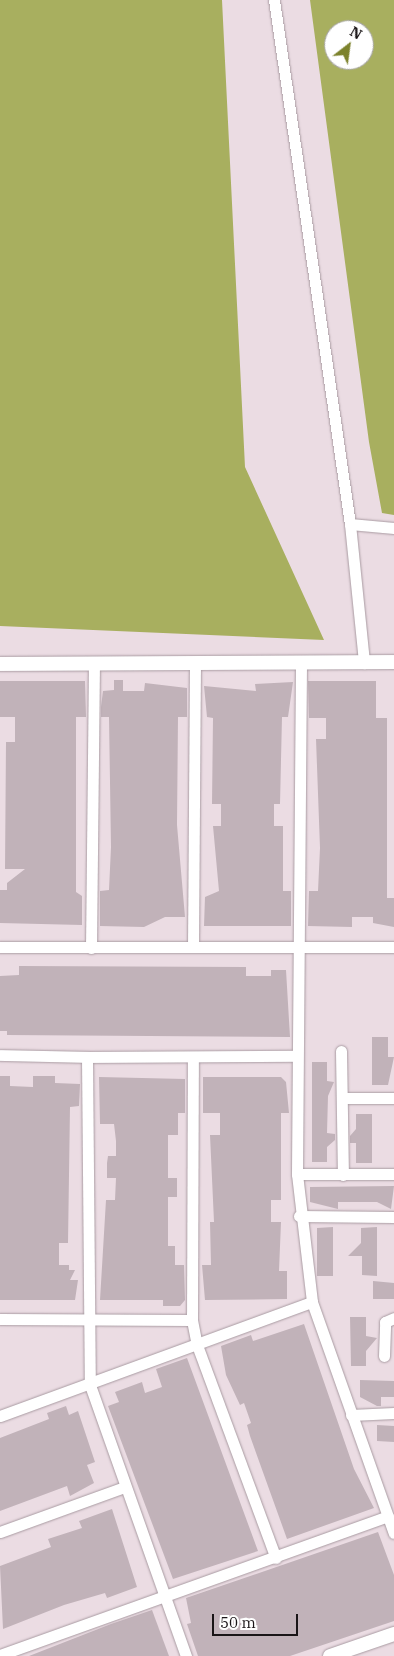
<!DOCTYPE html>
<style>
body{margin:0}
#map{position:relative;width:394px;height:1656px;overflow:hidden;background:#ebdce3;font-family:"IBM Plex Serif",serif}
div>[style]{position:absolute}
[style*='--x']{left:calc(var(--x)*1px);top:calc(var(--y)*1px);width:calc(var(--w)*1px);rotate:calc(var(--a)*1deg)}
.forest>*{inset:0;background:#a8af5f}
.building>*{inset:0;background:#c1b2b9}
.roads{filter:drop-shadow(0 0 1px #a99ba2) drop-shadow(0 0 1px #a99ba2)}
.minor>*{height:11px;margin:-5.5px;padding:0 5.5px;transform-origin:5.5px;border-radius:5.5px;background:#fff}
.tertiary>*{height:14px;margin:-7px;padding:0 7px;transform-origin:7px;border-radius:7px;background:#fff}
span{translate:-50% -50%;white-space:nowrap;text-align:center;line-height:1.15;-webkit-text-stroke:4px #fff;paint-order:stroke}
.north{position:absolute;left:324px;top:20px;width:50px;height:50px;box-sizing:border-box;background:#fff;border:1px solid #a3a1a2;border-radius:50%;rotate:30deg;font-size:14px;font-weight:700;line-height:20px;text-align:center;color:#1a1517}
.north::after{content:'';display:block;margin:auto;width:18px;height:22px;background:#7c822c;clip-path:polygon(50% 0,100% 100%,50% 72%,0 100%)}
.scale{position:absolute;left:212px;top:1614px;width:86px;height:22px;box-sizing:border-box;border:2px solid #1a1517;border-top:0;padding-left:6px;font-size:15px;line-height:18px;white-space:nowrap;color:#1a1517;-webkit-text-stroke:4px #fff;paint-order:stroke}
</style>
<div id="map">
<div class="forest">
<div style="clip-path:polygon(0 0,222px 0,245px 467px,324px 640px,0 626px)"></div>
<div style="clip-path:polygon(evenodd,310px 0,394px 0,394px 515px,382px 513px,369px 442px,310px 0,334px 30px,364px 30px,364px 60px,334px 60px,334px 30px)"></div>
</div>
<div class="building">
<div style="clip-path:polygon(114px 680px,123px 680px,123px 691px,144px 691px,145px 683px,187px 688px,187px 717px,178px 717px,177px 825px,185px 917px,165px 917px,144px 927px,100px 926px,100px 891px,109px 890px,111px 847px,109px 717px,101px 717px,101px 707px,103px 691px,114px 690px)"></div>
<div style="clip-path:polygon(0 681px,85px 681px,86px 717px,76px 717px,76px 892px,82px 896px,82px 925px,0 923px,0 890px,7px 890px,7px 883px,25px 869px,5px 869px,6px 742px,15px 742px,15px 717px,0 717px)"></div>
<div style="clip-path:polygon(308px 681px,376px 681px,376px 718px,387px 718px,387px 898px,394px 898px,394px 927px,373px 923px,373px 917px,352px 917px,352px 927px,308px 926px,309px 891px,318px 891px,320px 848px,316px 739px,326px 739px,326px 718px,309px 718px)"></div>
<div style="clip-path:polygon(293px 682px,288px 717px,282px 717px,280px 804px,274px 804px,274px 826px,283px 826px,283px 891px,291px 891px,291px 926px,204px 926px,205px 897px,219px 891px,213px 826px,221px 826px,221px 804px,212px 804px,213px 718px,207px 717px,204px 686px,256px 691px,255px 684px)"></div>
<div style="clip-path:polygon(19px 966px,246px 967px,246px 976px,271px 976px,271px 970px,286px 970px,290px 1037px,7px 1035px,7px 1031px,0 1031px,0 976px,19px 975px)"></div>
<div style="clip-path:polygon(372px 1037px,388px 1037px,388px 1057px,394px 1057px,388px 1085px,372px 1085px)"></div>
<div style="clip-path:polygon(312px 1062px,327px 1062px,327px 1081px,334px 1082px,328px 1096px,327px 1133px,335px 1134px,335px 1140px,327px 1147px,327px 1162px,312px 1162px)"></div>
<div style="clip-path:polygon(0 1076px,10px 1076px,10px 1086px,33px 1087px,33px 1076px,55px 1076px,55px 1083px,80px 1084px,79px 1106px,70px 1107px,68px 1243px,59px 1243px,59px 1265px,69px 1265px,69px 1270px,75px 1270px,70px 1280px,78px 1280px,75px 1300px,0 1300px)"></div>
<div style="clip-path:polygon(99px 1077px,185px 1079px,185px 1113px,178px 1113px,178px 1135px,168px 1135px,168px 1178px,177px 1178px,177px 1197px,168px 1197px,168px 1246px,175px 1246px,175px 1265px,184px 1265px,185px 1300px,180px 1306px,163px 1306px,163px 1300px,100px 1300px,106px 1200px,115px 1200px,116px 1178px,107px 1178px,107px 1163px,108px 1156px,116px 1156px,116px 1141px,114px 1124px,100px 1124px)"></div>
<div style="clip-path:polygon(203px 1077px,281px 1077px,286px 1082px,289px 1113px,281px 1113px,281px 1200px,271px 1200px,271px 1222px,281px 1222px,279px 1271px,287px 1271px,287px 1299px,205px 1300px,202px 1265px,211px 1265px,210px 1222px,214px 1222px,210px 1135px,220px 1135px,220px 1113px,203px 1113px)"></div>
<div style="clip-path:polygon(356px 1114px,372px 1114px,372px 1163px,356px 1163px,356px 1143px,350px 1143px,350px 1136px,356px 1129px)"></div>
<div style="clip-path:polygon(394px 1186px,391px 1209px,377px 1202px,338px 1202px,338px 1209px,310px 1202px,310px 1187px)"></div>
<div style="clip-path:polygon(333px 1227px,333px 1276px,317px 1276px,317px 1228px)"></div>
<div style="clip-path:polygon(377px 1227px,377px 1276px,362px 1275px,362px 1256px,348px 1256px,361px 1243px,361px 1228px)"></div>
<div style="clip-path:polygon(373px 1281px,394px 1283px,394px 1299px,373px 1299px)"></div>
<div style="clip-path:polygon(350px 1317px,366px 1317px,366px 1336px,377px 1338px,366px 1351px,366px 1366px,351px 1366px)"></div>
<div style="clip-path:polygon(304px 1324px,354px 1469px,374px 1508px,287px 1539px,250px 1436px,247px 1425px,251px 1423px,244px 1403px,240px 1405px,226px 1375px,221px 1346px,251px 1335px,253px 1341px)"></div>
<div style="clip-path:polygon(187px 1358px,258px 1551px,173px 1579px,108px 1406px,119px 1402px,115px 1392px,142px 1382px,145px 1393px,162px 1387px,156px 1369px)"></div>
<div style="clip-path:polygon(360px 1380px,394px 1381px,394px 1397px,381px 1397px,381px 1406px,377px 1406px,360px 1397px)"></div>
<div style="clip-path:polygon(66px 1406px,69px 1415px,78px 1411px,95px 1462px,87px 1465px,94px 1483px,70px 1496px,67px 1486px,0 1511px,0 1438px,49px 1419px,47px 1413px)"></div>
<div style="clip-path:polygon(377px 1425px,394px 1426px,394px 1442px,377px 1441px)"></div>
<div style="clip-path:polygon(112px 1509px,137px 1587px,107px 1598px,105px 1593px,64px 1605px,3px 1629px,0 1566px,51px 1547px,48px 1539px,82px 1528px,79px 1521px)"></div>
<div style="clip-path:polygon(378px 1532px,394px 1575px,394px 1621px,290px 1656px,198px 1656px,187px 1624px,191px 1623px,186px 1598px)"></div>
<div style="clip-path:polygon(152px 1610px,169px 1656px,29px 1656px,111px 1624px)"></div>
</div>
<div class="roads">
<div class="minor">
<div style="--x:274;--y:0;--w:529;--a:81.75"></div>
<div style="--x:350;--y:524;--w:44;--a:5.2"></div>
<div style="--x:350;--y:524;--w:140;--a:84.2"></div>
<div style="--x:301;--y:663;--w:511;--a:90.45"></div>
<div style="--x:297;--y:1174;--w:129;--a:83.3"></div>
<div style="--x:0;--y:947;--w:394;--a:0"></div>
<div style="--x:193;--y:947;--w:284;--a:-89.6"></div>
<div style="--x:91;--y:948;--w:284;--a:-89.4"></div>
<div style="--x:341;--y:1051;--w:124;--a:89.1"></div>
<div style="--x:0;--y:1055;--w:87;--a:1.3"></div>
<div style="--x:87;--y:1057;--w:328;--a:89.5"></div>
<div style="--x:90;--y:1385;--w:288;--a:70.5"></div>
<div style="--x:87;--y:1057;--w:210;--a:-0.3"></div>
<div style="--x:343;--y:1098;--w:51;--a:0"></div>
<div style="--x:297;--y:1174;--w:97;--a:0"></div>
<div style="--x:299;--y:1216;--w:95;--a:0.6"></div>
<div style="--x:0;--y:1319;--w:192;--a:0.3"></div>
<div style="--x:192;--y:1320;--w:25;--a:79"></div>
<div style="--x:197;--y:1345;--w:227;--a:69.7"></div>
<div style="--x:192;--y:1320;--w:263;--a:-89.8"></div>
<div style="--x:384;--y:1356;--w:34;--a:-88"></div>
<div style="--x:385;--y:1322;--w:10;--a:-24"></div>
<div style="--x:351;--y:1415;--w:43;--a:-2.7"></div>
<div style="--x:0;--y:1416;--w:332;--a:-20.1"></div>
<div style="--x:312;--y:1302;--w:245;--a:70.5"></div>
<div style="--x:0;--y:1532;--w:132;--a:-19.9"></div>
<div style="--x:0;--y:1655;--w:412;--a:-19.7"></div>
</div>
<div class="tertiary">
<div style="--x:0;--y:664;--w:394;--a:-0.3"></div>
<div style="--x:330;--y:1656;--w:68;--a:-19"></div>
</div>
</div>
<div class="north">N</div>
<div class="scale">50 m</div>
</div>
